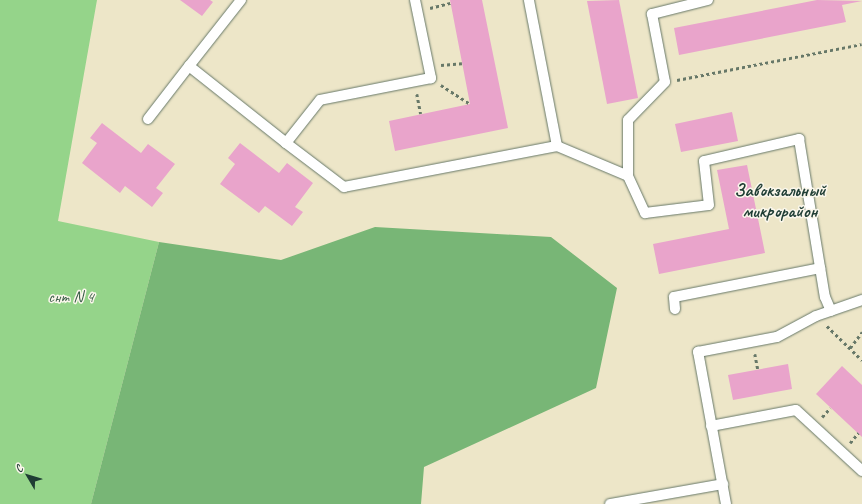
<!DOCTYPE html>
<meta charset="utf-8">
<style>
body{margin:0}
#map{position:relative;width:862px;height:504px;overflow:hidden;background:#ede6c8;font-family:Caveat,sans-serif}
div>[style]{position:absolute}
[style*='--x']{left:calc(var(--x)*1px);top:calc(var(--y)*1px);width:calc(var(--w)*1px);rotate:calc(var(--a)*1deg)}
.green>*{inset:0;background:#95d48a}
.forest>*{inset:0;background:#78b676}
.building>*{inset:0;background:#e9a4cb}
.path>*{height:2.5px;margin-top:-1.25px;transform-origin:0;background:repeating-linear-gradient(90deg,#677868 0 3px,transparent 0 6px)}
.roads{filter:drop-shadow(0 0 1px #677868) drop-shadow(0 0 1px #677868)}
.lane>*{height:10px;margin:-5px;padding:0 5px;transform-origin:5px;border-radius:5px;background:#fff}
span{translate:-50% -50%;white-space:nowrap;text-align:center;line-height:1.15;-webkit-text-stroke:3px #fbf7ec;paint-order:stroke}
.park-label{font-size:16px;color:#375b45}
.quarter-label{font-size:18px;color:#1f3d34;font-weight:700}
.north{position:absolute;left:8px;top:456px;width:40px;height:40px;-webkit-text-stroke:3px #fbf7ec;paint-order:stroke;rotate:308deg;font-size:11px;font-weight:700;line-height:16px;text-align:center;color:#1f3d34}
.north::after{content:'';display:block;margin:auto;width:14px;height:18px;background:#1f3d34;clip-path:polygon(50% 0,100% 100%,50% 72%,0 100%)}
</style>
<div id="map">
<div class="green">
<div style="clip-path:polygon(0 0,97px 0,58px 221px,159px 242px,91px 504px,0 504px)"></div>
</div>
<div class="forest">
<div style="clip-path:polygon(375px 227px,551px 237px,617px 288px,596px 388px,424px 467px,421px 504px,91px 504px,159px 242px,281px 260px)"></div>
</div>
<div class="building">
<div style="clip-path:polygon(180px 0,210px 0,213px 2px,202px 16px)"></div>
<div style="clip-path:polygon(450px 0,482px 0,508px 128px,395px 151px,389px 121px,470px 104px)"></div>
<div style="clip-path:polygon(619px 0,638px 98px,607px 104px,587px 1px)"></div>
<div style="clip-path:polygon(817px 0,862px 1px,842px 5px,846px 22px,679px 55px,674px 28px)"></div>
<div style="clip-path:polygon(732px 112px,738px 141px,681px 152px,675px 124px)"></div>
<div style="clip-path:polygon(102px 123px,141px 153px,148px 144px,175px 164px,156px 188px,163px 193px,152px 207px,125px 186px,120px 193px,82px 163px,97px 143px,90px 138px)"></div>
<div style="clip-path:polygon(240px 143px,279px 173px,287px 163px,313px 183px,295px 207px,303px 212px,292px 226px,265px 206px,259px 213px,220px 184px,235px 164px,228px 158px)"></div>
<div style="clip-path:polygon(747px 165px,765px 253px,659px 274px,653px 244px,729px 229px,717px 170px)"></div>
<div style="clip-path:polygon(788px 364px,792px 389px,733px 400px,728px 375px)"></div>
<div style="clip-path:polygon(842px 366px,862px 385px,862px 437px,816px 394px)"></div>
</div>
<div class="path">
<div style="--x:430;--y:8;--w:21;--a:-14"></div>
<div style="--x:441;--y:65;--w:21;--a:-5"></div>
<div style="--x:677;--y:80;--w:188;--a:-11"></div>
<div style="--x:441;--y:85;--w:35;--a:33"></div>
<div style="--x:417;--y:94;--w:20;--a:79"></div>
<div style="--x:827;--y:326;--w:49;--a:44.2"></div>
<div style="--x:850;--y:348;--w:20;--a:-53"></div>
<div style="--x:755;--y:354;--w:15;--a:79"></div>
<div style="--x:822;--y:417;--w:12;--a:-48"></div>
<div style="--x:850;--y:443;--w:13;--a:-51"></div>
</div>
<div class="roads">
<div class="lane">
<div style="--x:241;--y:0;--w:84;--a:128.2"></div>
<div style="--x:189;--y:66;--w:124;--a:38.4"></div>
<div style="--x:415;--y:0;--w:80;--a:78.4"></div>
<div style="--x:431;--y:78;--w:113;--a:168.8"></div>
<div style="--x:320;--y:100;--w:55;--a:128.3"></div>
<div style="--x:286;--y:143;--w:73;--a:37.2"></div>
<div style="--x:344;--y:187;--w:217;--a:-10.9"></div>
<div style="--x:557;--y:146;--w:149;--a:-100.9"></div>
<div style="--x:708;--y:0;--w:58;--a:166"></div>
<div style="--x:652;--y:14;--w:69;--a:79.2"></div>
<div style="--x:665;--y:82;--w:53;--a:134.2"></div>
<div style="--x:628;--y:120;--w:56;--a:90"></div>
<div style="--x:628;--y:176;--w:41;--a:65.3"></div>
<div style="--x:645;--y:213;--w:64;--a:-7.1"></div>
<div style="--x:709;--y:205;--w:44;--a:-96.5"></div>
<div style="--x:704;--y:161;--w:98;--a:-13"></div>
<div style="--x:799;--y:139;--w:160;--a:80.7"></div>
<div style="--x:825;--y:297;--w:15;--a:67"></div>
<div style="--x:148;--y:119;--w:67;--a:-52.3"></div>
<div style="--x:557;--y:146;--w:77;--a:22.9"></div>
<div style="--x:675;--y:309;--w:12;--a:-95"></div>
<div style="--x:674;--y:297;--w:149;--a:-11.2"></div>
<div style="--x:711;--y:426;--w:86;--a:-10.7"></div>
<div style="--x:796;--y:410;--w:90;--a:42.7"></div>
<div style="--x:610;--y:504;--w:115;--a:-10"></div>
<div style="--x:726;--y:504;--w:155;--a:-100.4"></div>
<div style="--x:698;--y:352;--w:80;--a:-10.8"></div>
<div style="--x:777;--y:337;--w:44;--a:-28.3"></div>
<div style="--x:816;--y:316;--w:49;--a:-19.2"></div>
</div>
</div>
<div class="park-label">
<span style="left:71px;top:297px">снт N 4</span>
</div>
<div class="quarter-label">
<span style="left:780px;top:201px">Завокзальный<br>микрорайон</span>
</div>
<div class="north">С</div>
</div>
